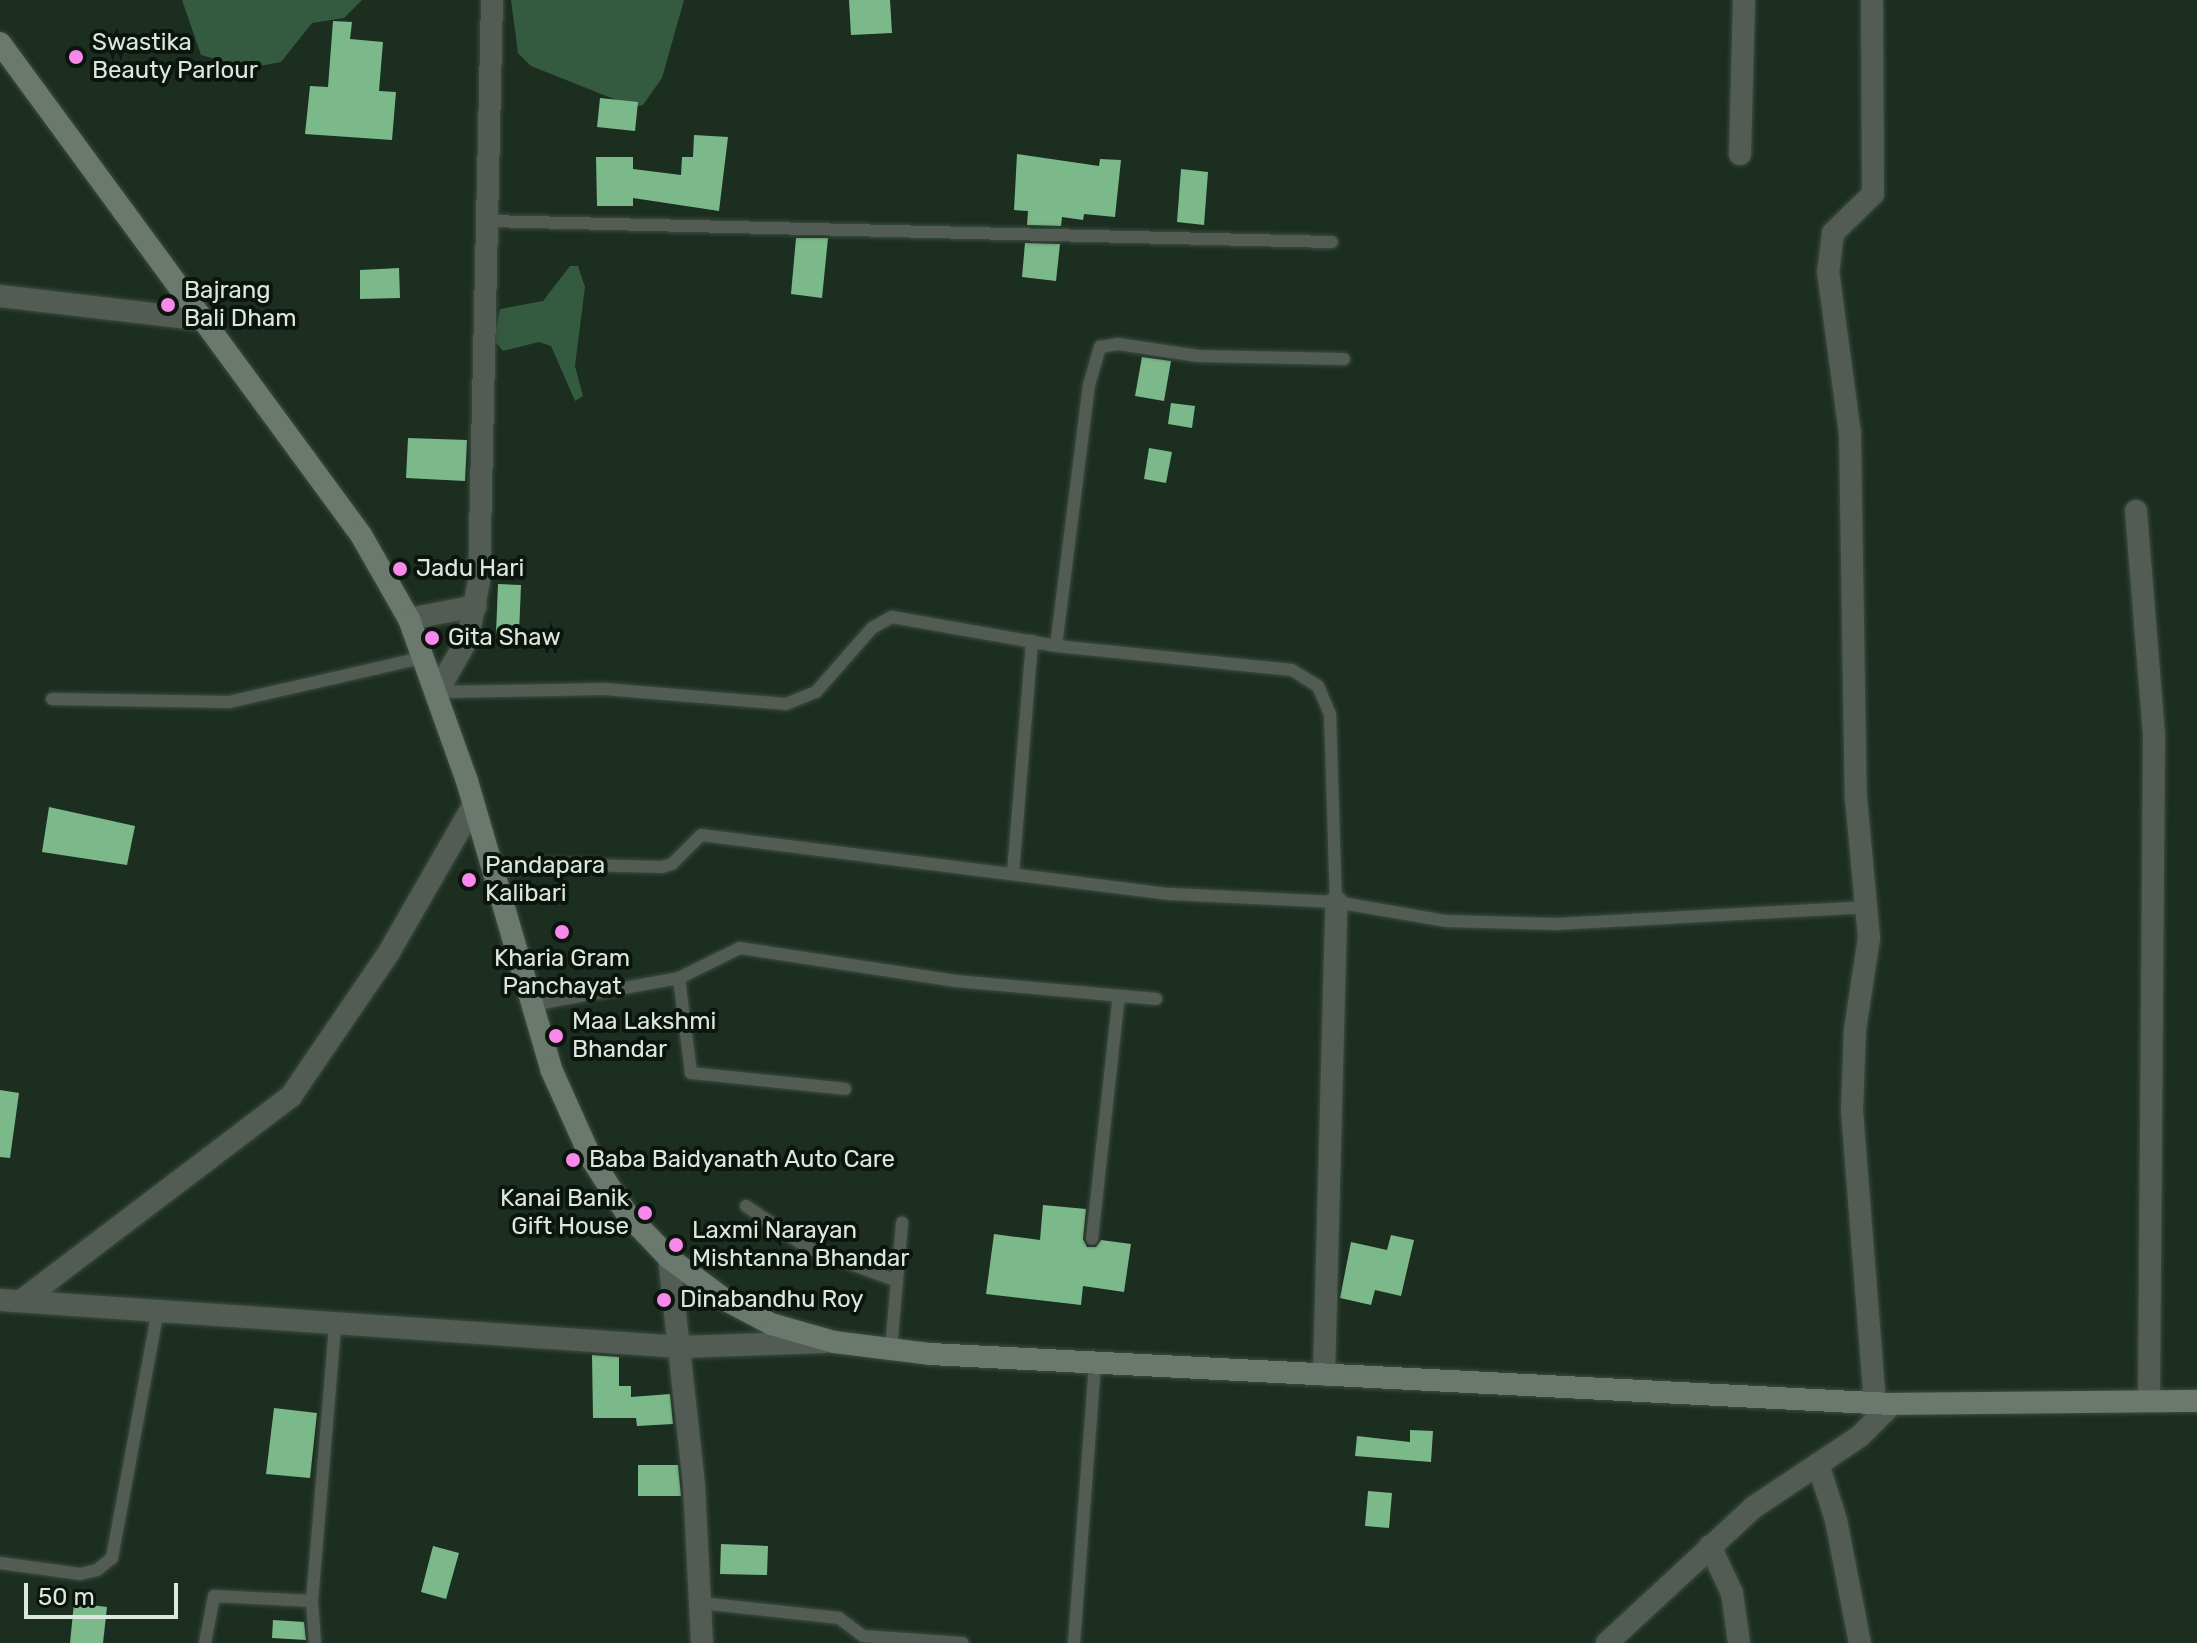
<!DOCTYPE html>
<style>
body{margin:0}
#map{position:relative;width:2197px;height:1643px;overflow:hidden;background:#1c2e20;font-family:Rubik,sans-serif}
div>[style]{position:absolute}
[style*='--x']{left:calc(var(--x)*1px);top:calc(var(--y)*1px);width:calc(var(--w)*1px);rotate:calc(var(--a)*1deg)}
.green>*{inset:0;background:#345a3f}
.building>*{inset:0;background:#7bb98b}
.roads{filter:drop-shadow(0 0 2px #3b4c3f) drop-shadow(0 0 2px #3b4c3f)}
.service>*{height:12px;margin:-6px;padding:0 6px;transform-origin:6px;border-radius:6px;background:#535b55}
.minor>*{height:22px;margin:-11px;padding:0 11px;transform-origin:11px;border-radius:11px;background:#535b55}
.tertiary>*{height:22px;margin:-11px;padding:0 11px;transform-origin:11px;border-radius:11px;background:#535b55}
.secondary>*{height:22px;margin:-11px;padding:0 11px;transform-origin:11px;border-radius:11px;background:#6a786d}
.dots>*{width:22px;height:22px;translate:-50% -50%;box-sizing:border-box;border:4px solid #0c140e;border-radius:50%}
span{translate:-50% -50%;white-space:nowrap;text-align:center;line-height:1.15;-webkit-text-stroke:8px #0c140e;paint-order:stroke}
.poi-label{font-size:24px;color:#dce8df}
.left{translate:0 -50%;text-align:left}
.right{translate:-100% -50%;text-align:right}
.scale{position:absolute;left:24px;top:1583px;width:154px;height:36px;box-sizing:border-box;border:4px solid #dce8df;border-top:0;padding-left:10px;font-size:24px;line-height:28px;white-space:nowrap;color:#dce8df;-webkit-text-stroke:6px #0c140e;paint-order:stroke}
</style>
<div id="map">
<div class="green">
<div style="clip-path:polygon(182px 0,362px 0,344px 18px,312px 23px,281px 62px,248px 68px,201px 55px)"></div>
<div style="clip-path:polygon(511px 0,684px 0,662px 78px,643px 105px,634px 107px,531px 66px,518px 53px)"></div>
<div style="clip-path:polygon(570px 266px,578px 266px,585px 287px,575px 366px,583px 396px,575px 401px,551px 346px,539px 342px,503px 351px,494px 340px,500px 309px,543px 301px)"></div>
</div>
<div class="building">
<div style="clip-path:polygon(849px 0,890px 0,892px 33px,851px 35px)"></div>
<div style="clip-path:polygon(333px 21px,352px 22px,350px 39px,383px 42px,379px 91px,396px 92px,392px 140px,305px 134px,310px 86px,328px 87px)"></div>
<div style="clip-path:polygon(600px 98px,638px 102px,635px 131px,597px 127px)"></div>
<div style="clip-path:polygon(694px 135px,728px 137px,719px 211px,633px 198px,633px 206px,597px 206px,596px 157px,633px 157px,633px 169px,681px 175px,682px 157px,693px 157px)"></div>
<div style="clip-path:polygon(1017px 154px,1099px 166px,1100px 159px,1121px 160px,1115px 217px,1084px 214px,1083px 220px,1062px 217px,1061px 226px,1027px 225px,1028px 211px,1014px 210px)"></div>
<div style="clip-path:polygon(1181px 169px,1208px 172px,1204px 225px,1177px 222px)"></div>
<div style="clip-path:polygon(796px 238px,828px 238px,822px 298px,791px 294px)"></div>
<div style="clip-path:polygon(1025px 243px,1060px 244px,1056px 281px,1022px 277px)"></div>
<div style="clip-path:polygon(399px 268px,400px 298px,360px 299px,360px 270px)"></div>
<div style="clip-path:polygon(1142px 357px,1171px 361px,1164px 401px,1135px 396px)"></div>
<div style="clip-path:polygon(1171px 403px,1195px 406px,1192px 428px,1168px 424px)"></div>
<div style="clip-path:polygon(408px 438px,467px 440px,465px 481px,406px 478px)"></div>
<div style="clip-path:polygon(1149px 448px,1172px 452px,1166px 483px,1144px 479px)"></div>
<div style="clip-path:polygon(498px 584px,521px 585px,519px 634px,496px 634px)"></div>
<div style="clip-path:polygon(49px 807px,135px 826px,127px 865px,42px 852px)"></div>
<div style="clip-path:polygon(0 1090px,19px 1093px,10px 1158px,0 1157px)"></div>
<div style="clip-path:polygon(1043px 1205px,1086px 1209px,1083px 1239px,1087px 1247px,1096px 1247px,1101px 1240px,1131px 1244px,1124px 1292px,1083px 1286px,1081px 1305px,986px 1294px,994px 1234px,1040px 1240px)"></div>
<div style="clip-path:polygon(1391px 1235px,1414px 1240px,1401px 1296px,1375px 1290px,1371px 1305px,1340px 1298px,1351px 1242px,1387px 1250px)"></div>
<div style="clip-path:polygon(592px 1355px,619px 1357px,619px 1386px,631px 1386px,631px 1397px,670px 1394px,673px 1424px,637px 1426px,636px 1418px,593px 1418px)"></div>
<div style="clip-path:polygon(274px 1408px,317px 1413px,310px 1478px,266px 1474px)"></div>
<div style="clip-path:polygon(1410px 1430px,1433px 1431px,1431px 1462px,1355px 1456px,1357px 1436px,1410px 1442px)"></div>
<div style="clip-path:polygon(638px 1465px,678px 1465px,681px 1496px,638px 1496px)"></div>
<div style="clip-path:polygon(1368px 1491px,1392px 1493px,1389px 1528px,1365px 1526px)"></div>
<div style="clip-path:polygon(721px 1544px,768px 1546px,767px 1575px,720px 1574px)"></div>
<div style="clip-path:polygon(433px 1546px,459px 1553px,446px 1599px,421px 1592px)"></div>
<div style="clip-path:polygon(74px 1603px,107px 1607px,103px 1643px,70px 1643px)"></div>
<div style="clip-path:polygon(273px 1620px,304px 1622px,306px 1640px,272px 1638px)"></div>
</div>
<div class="roads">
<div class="service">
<div style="--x:489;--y:221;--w:843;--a:1.43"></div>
<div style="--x:1056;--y:646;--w:263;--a:-82.8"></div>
<div style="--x:1089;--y:385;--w:40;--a:-74"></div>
<div style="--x:1100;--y:347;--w:18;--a:-9"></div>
<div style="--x:1118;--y:344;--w:81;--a:8.5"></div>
<div style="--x:1198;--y:356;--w:146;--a:1.2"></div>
<div style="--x:437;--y:692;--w:167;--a:-1"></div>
<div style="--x:604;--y:689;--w:183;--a:4.7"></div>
<div style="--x:786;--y:704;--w:32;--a:-22"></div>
<div style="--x:816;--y:692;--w:85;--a:-48.8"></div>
<div style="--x:872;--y:628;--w:23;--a:-29"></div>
<div style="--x:892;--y:617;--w:167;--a:10"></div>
<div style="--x:1056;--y:646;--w:237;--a:5.8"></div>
<div style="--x:1292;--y:670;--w:31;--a:32"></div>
<div style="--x:1318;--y:686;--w:30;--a:67"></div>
<div style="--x:1330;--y:714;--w:188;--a:88.2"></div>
<div style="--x:52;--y:699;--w:177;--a:1"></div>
<div style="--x:229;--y:702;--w:201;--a:-12.9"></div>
<div style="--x:490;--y:872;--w:55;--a:-8.4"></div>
<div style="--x:544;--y:864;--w:118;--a:1.5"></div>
<div style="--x:662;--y:867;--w:10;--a:-17"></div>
<div style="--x:672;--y:864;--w:41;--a:-45"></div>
<div style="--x:701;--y:835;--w:474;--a:7.2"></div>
<div style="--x:1171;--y:894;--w:165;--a:2.8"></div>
<div style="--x:1336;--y:902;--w:112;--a:9.8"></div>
<div style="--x:1446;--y:921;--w:110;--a:1.6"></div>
<div style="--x:1556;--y:924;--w:310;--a:-3.1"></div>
<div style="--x:1013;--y:873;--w:233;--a:-85.3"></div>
<div style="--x:679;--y:978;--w:96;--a:82.8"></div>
<div style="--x:691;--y:1073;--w:155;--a:5.9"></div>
<div style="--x:531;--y:1005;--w:150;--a:-10.3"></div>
<div style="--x:679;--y:978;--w:68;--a:-26.2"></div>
<div style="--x:740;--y:948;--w:219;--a:8.7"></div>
<div style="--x:956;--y:981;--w:201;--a:5.1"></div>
<div style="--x:746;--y:1206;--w:75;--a:34.1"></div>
<div style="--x:808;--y:1248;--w:95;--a:20.3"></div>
<div style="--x:1092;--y:1239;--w:244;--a:-83.7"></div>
<div style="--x:891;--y:1349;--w:127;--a:-85"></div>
<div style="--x:0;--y:1563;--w:81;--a:7.8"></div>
<div style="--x:80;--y:1574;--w:17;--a:-13"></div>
<div style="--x:97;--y:1570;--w:19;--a:-39"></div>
<div style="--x:112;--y:1558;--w:251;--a:-79.5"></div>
<div style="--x:701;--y:1603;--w:139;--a:6.2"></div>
<div style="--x:839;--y:1618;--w:30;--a:37"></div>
<div style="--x:863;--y:1636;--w:100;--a:4"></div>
<div style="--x:205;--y:1643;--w:48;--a:-79.2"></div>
<div style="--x:214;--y:1596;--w:98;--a:2.9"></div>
<div style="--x:315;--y:1643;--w:42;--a:-94.1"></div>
<div style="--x:312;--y:1601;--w:276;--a:-85.2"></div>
<div style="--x:1074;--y:1643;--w:281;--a:-85.7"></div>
</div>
<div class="minor">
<div style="--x:1872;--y:0;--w:194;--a:89.7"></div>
<div style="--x:1873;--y:194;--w:56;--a:135.7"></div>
<div style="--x:1833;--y:233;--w:38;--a:97"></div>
<div style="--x:1828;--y:271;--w:163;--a:82.3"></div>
<div style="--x:1850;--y:433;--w:365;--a:89.1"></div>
<div style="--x:1856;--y:798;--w:141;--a:84.7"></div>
<div style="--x:1869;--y:938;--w:92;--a:98.7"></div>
<div style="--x:1855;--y:1029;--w:82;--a:92.1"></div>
<div style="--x:1852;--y:1111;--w:293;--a:85.5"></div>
<div style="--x:1740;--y:154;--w:154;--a:-88.5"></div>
<div style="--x:0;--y:296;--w:198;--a:6.7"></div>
<div style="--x:2136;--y:511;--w:225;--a:85.4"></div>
<div style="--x:2154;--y:735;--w:666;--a:90.43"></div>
<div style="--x:409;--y:619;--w:68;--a:-11"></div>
<div style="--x:437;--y:692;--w:62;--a:-60.1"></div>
<div style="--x:468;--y:638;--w:58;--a:-79.1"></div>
<div style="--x:479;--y:581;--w:581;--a:-88.72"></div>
<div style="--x:669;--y:1258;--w:228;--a:83.7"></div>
<div style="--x:694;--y:1485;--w:158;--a:87.1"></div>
<div style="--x:0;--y:1300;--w:682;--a:3.95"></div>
<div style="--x:680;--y:1347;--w:145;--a:-2"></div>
<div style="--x:21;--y:1301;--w:339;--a:-37.2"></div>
<div style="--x:291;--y:1096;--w:172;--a:-55.7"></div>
<div style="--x:388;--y:954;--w:171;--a:-60.1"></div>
<div style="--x:1324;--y:1375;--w:473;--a:-88.5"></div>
<div style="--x:1818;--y:1464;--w:59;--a:72.2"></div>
<div style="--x:1836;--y:1520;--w:125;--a:79"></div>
<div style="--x:1710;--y:1546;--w:52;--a:64.9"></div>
<div style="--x:1732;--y:1593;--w:50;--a:82"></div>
</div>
<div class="tertiary">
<div style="--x:1607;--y:1643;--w:200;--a:-42.8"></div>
<div style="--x:1754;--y:1507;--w:128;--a:-33.8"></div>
<div style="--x:1860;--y:1436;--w:45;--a:-45"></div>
</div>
<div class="secondary">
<div style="--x:0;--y:43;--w:610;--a:53.73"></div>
<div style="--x:361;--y:535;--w:97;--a:60.3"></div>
<div style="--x:409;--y:619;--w:172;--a:70.3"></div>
<div style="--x:467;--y:781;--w:300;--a:73.7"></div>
<div style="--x:551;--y:1069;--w:98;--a:65.8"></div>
<div style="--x:591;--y:1158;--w:67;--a:57.3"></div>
<div style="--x:627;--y:1214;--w:61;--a:46.3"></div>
<div style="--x:669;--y:1258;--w:69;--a:36.7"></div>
<div style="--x:724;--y:1299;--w:53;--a:28"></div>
<div style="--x:771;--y:1324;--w:66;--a:15.9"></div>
<div style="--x:834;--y:1342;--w:98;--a:7.1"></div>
<div style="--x:931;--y:1354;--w:962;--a:2.98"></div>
<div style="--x:1892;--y:1404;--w:305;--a:-0.6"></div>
</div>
</div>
<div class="dots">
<div style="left:76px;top:57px;background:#f888ea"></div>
<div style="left:168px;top:305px;background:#f888ea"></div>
<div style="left:400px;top:569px;background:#f888ea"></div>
<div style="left:432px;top:638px;background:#f888ea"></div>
<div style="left:469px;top:880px;background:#f888ea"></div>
<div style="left:562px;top:932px;background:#f888ea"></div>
<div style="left:556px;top:1036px;background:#f888ea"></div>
<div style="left:573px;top:1160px;background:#f888ea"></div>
<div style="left:645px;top:1213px;background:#f888ea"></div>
<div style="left:676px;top:1245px;background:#f888ea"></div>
<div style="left:664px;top:1300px;background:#f888ea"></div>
</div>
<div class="poi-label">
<span class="left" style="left:92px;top:57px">Swastika<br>Beauty Parlour</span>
<span class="left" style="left:184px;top:305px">Bajrang<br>Bali Dham</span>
<span class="left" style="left:416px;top:569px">Jadu Hari</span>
<span class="left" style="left:448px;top:638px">Gita Shaw</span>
<span class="left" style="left:485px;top:880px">Pandapara<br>Kalibari</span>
<span style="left:562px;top:973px">Kharia Gram<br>Panchayat</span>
<span class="left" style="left:572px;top:1036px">Maa Lakshmi<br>Bhandar</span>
<span class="left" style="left:589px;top:1160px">Baba Baidyanath Auto Care</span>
<span class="right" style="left:629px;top:1213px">Kanai Banik<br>Gift House</span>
<span class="left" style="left:692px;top:1245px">Laxmi Narayan<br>Mishtanna Bhandar</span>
<span class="left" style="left:680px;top:1300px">Dinabandhu Roy</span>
</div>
<div class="scale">50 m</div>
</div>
